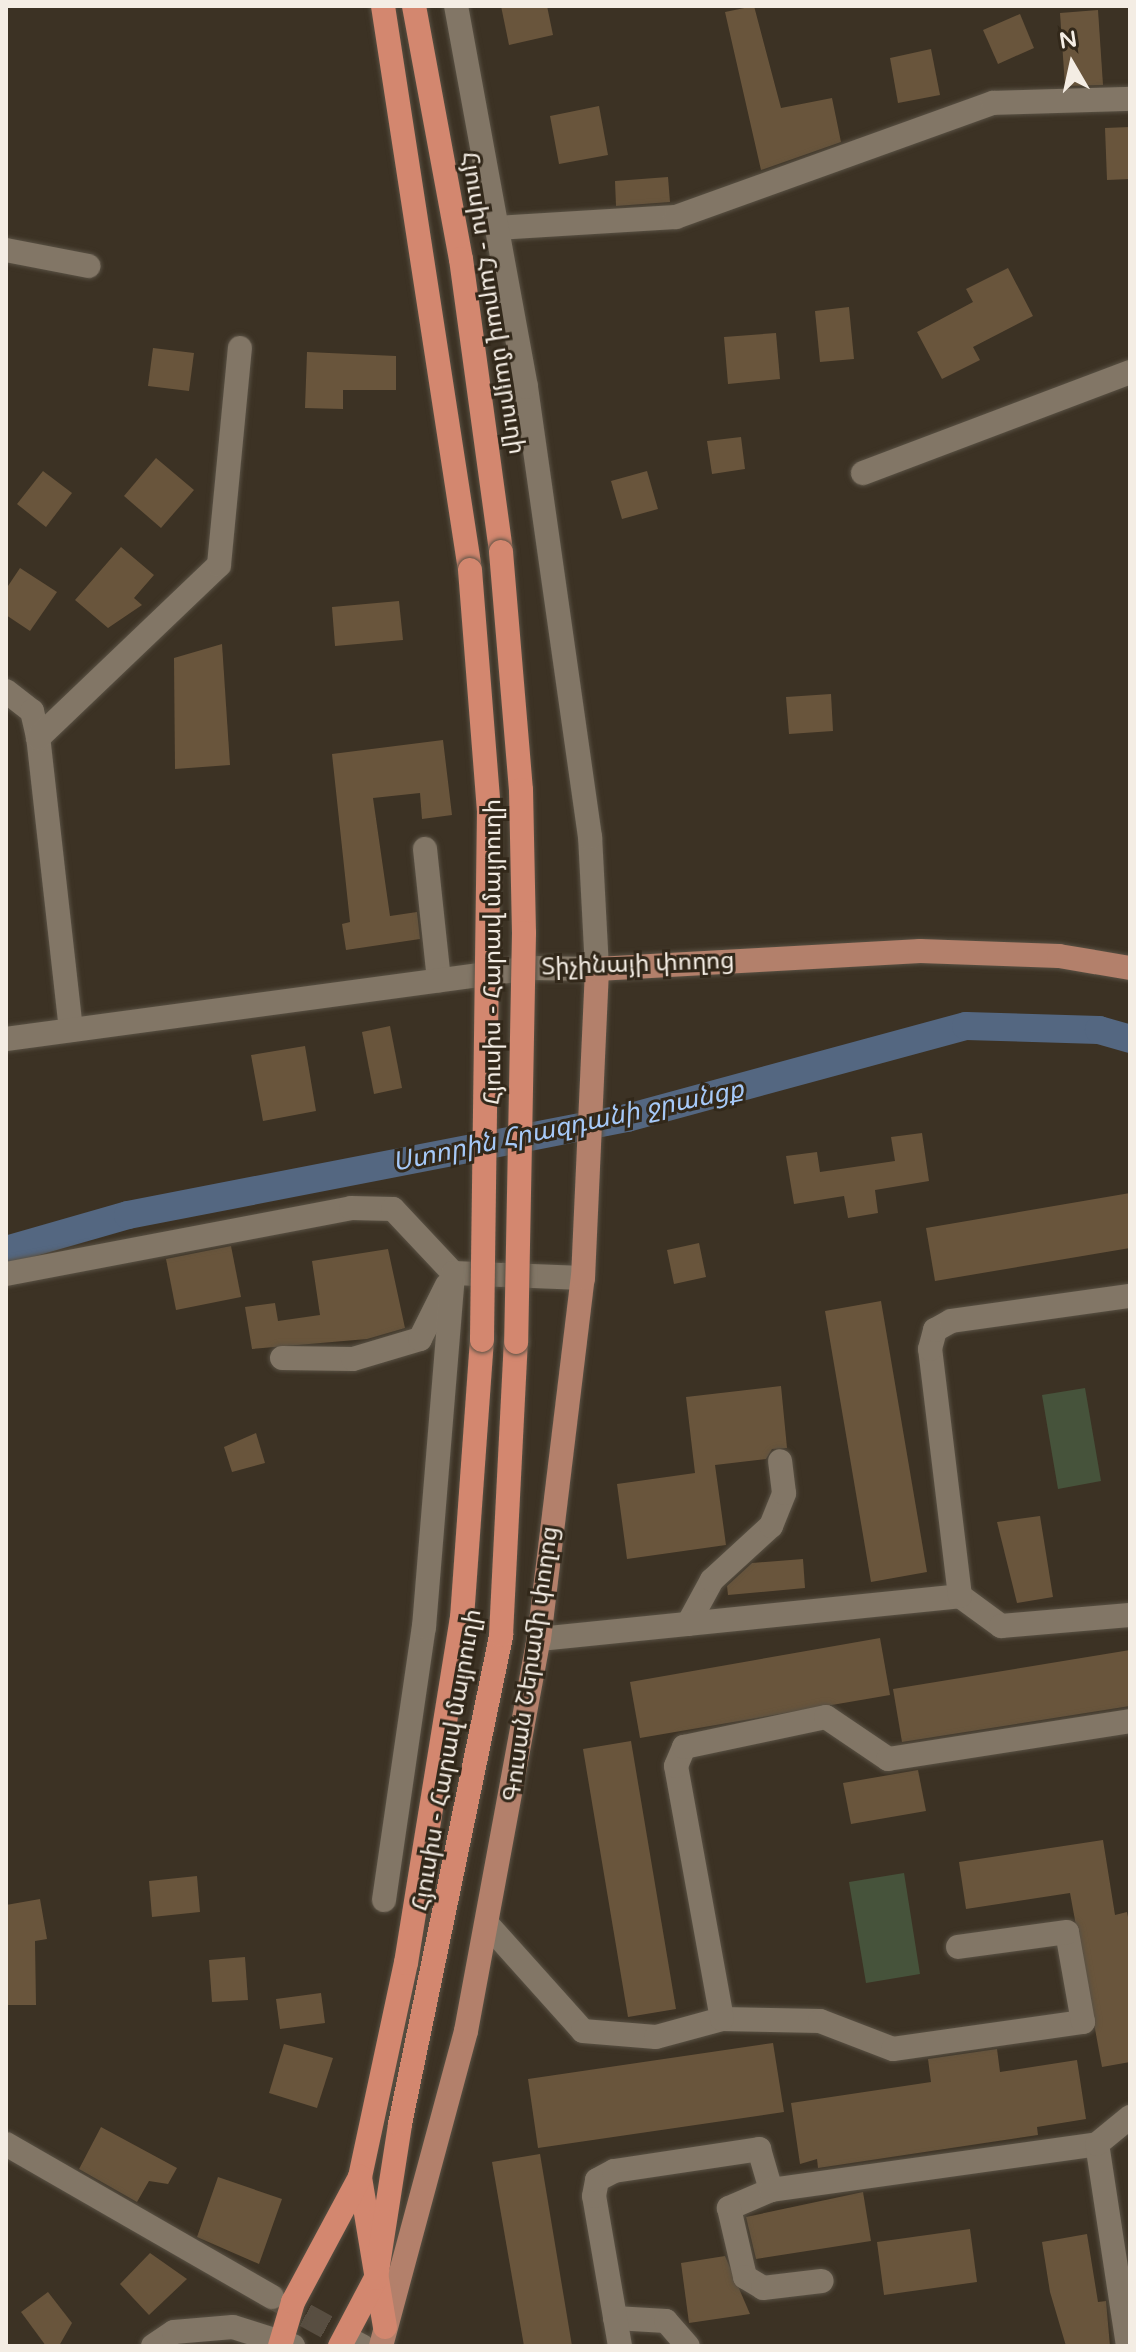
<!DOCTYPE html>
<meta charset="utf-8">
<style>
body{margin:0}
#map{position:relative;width:1136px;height:2352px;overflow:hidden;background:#3c3224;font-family:"Varela Round","Noto Sans Armenian",sans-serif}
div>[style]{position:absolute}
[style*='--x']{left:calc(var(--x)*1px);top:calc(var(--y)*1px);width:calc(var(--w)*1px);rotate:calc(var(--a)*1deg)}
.green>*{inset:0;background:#46533b}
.canal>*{height:28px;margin:-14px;padding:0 14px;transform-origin:14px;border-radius:14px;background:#546781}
.building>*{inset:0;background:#69553c}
.minor-tunnel>*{height:24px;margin-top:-12px;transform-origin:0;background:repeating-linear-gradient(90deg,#584e41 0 24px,transparent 0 36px)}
.roads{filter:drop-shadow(0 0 2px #595144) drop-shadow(0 0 2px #595144)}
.minor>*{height:24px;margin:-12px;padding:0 12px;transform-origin:12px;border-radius:12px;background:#827666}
.major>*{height:24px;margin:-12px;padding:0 12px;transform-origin:12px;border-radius:12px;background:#b3806b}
.highway>*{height:24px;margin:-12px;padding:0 12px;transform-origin:12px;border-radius:12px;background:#d3876f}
.bridges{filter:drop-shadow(0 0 2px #595144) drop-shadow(0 0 2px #595144)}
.highway-bridge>*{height:24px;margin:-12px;padding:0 12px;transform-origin:12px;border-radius:12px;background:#d3876f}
span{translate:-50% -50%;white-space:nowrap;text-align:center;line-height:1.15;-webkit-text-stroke:6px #32281a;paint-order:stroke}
.street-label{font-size:24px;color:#f4ede4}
.water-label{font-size:26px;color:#a6c9f8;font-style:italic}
.frame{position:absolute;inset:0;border:8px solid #f4ede4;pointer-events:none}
.north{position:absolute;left:1032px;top:24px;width:80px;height:80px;-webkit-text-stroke:6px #32281a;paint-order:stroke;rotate:351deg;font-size:22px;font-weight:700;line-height:32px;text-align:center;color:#f4ede4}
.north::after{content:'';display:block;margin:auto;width:28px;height:36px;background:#f4ede4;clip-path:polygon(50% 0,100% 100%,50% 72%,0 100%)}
</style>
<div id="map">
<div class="green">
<div style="clip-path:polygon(1085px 1388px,1101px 1481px,1058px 1489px,1042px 1395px)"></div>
<div style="clip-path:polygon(904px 1873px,920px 1974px,866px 1983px,849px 1882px)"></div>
</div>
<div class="canal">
<div style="--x:6;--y:1250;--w:127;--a:-16"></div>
<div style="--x:128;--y:1215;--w:508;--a:-11"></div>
<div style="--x:627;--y:1118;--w:351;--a:-15.2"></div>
<div style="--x:966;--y:1026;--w:133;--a:1.7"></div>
<div style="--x:1099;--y:1030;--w:32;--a:16"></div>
</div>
<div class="building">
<div style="clip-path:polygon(501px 6px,547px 6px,553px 35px,509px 45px)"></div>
<div style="clip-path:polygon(754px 6px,781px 108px,832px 98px,841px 142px,761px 170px,725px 12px)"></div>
<div style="clip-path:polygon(1098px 10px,1103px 85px,1065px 86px,1060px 13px)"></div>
<div style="clip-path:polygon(1020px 14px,1034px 48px,998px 64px,983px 30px)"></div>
<div style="clip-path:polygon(931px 49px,940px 95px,898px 103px,890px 58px)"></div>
<div style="clip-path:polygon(599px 106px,608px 155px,559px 164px,550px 116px)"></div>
<div style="clip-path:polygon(1130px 127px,1130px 179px,1107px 180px,1105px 128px)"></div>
<div style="clip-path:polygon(668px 177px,670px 202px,616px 206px,615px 181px)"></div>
<div style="clip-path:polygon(1008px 268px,1033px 316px,973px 347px,980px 360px,942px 379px,917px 332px,973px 302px,966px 289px)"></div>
<div style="clip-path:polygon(849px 307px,854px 359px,820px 362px,815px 311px)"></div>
<div style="clip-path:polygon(776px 333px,780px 379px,728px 384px,724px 337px)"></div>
<div style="clip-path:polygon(153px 348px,194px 353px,189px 391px,148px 386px)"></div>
<div style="clip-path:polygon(307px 352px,396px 356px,396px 390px,343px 390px,343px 409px,305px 408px)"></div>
<div style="clip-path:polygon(741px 437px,745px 469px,712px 474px,707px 441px)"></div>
<div style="clip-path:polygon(156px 458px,194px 490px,161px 528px,124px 496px)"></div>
<div style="clip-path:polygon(43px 471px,72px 493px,46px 527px,17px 504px)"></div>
<div style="clip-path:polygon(647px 471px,658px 509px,622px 519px,611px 481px)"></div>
<div style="clip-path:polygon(121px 547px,154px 575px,134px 598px,142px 605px,108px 628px,75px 600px)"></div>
<div style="clip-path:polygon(20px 568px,57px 592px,30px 631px,6px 615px,6px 589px)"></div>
<div style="clip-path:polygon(399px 601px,403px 640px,335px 646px,332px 607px)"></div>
<div style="clip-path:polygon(222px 644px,230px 765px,175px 769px,174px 658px)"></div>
<div style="clip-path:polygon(831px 694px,833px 731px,789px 734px,786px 697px)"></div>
<div style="clip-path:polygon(443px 740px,452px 815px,422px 819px,420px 793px,373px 798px,390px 916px,417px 912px,420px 939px,346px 950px,342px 924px,350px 922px,332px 754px)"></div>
<div style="clip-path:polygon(390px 1026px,402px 1088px,374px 1094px,362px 1032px)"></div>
<div style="clip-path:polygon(305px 1046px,316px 1111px,263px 1121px,251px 1055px)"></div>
<div style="clip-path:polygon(922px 1133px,929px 1181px,875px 1190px,878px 1213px,848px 1218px,844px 1196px,794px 1204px,786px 1156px,817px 1152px,820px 1172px,895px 1161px,891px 1137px)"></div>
<div style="clip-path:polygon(1130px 1193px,1130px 1248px,935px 1281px,926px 1228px)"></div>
<div style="clip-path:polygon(699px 1243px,706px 1277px,674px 1284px,667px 1250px)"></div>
<div style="clip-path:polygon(231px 1246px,241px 1297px,176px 1310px,166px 1259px)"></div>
<div style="clip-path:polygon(388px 1249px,405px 1328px,367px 1339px,252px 1349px,245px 1307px,275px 1303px,278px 1321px,320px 1315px,312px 1261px)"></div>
<div style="clip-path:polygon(881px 1301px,927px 1572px,871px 1582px,825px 1311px)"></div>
<div style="clip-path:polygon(781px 1386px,787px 1448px,772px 1449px,766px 1459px,715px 1465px,726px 1545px,627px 1559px,617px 1484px,695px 1473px,686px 1397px)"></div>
<div style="clip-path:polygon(256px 1433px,265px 1463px,232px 1472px,224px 1447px)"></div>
<div style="clip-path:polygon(1040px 1516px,1053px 1597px,1017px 1603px,997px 1522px)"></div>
<div style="clip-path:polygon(803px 1559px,805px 1588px,728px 1595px,727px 1586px,752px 1563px)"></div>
<div style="clip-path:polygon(880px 1638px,890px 1695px,640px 1738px,630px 1682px)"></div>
<div style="clip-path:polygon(1130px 1650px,1130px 1706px,902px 1742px,893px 1689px)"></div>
<div style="clip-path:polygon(631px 1741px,676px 2009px,628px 2017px,583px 1749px)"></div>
<div style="clip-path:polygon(918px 1770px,926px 1811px,851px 1824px,843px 1783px)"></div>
<div style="clip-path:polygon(1103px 1840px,1115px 1915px,1127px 1912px,1130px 1927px,1130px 2062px,1102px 2067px,1070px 1893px,966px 1909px,959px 1862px)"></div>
<div style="clip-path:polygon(197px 1876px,200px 1912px,152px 1917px,149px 1881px)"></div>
<div style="clip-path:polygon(40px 1899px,47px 1939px,35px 1941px,36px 2005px,6px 2005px,6px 1905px)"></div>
<div style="clip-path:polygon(245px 1957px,248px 2000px,212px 2002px,209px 1960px)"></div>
<div style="clip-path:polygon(321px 1993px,325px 2023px,280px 2029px,276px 1999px)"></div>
<div style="clip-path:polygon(773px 2043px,784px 2112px,538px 2148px,528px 2079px)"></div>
<div style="clip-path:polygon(284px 2044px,333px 2058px,317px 2108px,269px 2093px)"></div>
<div style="clip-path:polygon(997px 2049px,1000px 2072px,1077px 2060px,1086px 2119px,1037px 2127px,1038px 2135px,818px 2168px,817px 2159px,800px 2164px,791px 2103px,931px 2082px,928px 2059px)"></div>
<div style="clip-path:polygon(101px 2127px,177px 2168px,168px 2184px,149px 2181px,137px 2202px,79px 2169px)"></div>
<div style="clip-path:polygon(540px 2154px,572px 2346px,524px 2346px,492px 2162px)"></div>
<div style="clip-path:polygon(218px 2177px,282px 2199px,259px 2264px,197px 2237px)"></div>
<div style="clip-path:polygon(863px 2192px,871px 2241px,756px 2259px,746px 2217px)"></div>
<div style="clip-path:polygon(970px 2229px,977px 2282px,884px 2295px,877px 2242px)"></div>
<div style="clip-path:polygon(1087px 2234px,1098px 2302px,1106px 2301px,1110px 2346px,1066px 2346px,1050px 2292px,1042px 2242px)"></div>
<div style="clip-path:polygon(150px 2253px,187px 2279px,149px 2315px,120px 2284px)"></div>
<div style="clip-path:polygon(725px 2256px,750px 2314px,689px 2323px,681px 2263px)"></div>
<div style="clip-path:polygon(48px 2292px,72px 2323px,59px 2346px,46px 2346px,21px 2312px)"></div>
</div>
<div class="minor-tunnel">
<div style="--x:274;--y:2298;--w:94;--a:28.8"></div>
</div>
<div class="roads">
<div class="minor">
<div style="--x:496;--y:228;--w:180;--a:-3.5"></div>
<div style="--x:676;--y:217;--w:337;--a:-19.8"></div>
<div style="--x:993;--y:103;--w:137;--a:-1.7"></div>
<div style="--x:6;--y:250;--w:84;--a:11"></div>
<div style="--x:863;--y:473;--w:285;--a:-20.7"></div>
<div style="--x:6;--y:691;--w:33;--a:38"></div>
<div style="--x:32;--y:711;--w:28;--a:77"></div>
<div style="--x:425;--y:849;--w:132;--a:83.9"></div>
<div style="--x:71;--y:1030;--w:294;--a:-96.4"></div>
<div style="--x:38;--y:738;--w:250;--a:-43.7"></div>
<div style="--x:219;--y:565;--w:218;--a:-84.5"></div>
<div style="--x:6;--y:1039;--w:530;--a:-7.7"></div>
<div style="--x:531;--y:968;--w:66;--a:0.9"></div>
<div style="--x:597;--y:969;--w:132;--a:-93"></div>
<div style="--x:590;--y:837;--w:455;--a:-98.1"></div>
<div style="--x:526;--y:387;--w:387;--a:-100.4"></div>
<div style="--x:6;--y:1274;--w:351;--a:-10.8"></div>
<div style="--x:351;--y:1208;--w:42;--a:1.4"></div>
<div style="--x:393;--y:1209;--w:88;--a:46.8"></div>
<div style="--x:453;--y:1273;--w:130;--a:2.2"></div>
<div style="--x:282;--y:1358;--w:71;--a:0.8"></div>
<div style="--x:353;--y:1359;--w:70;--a:-16.6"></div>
<div style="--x:420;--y:1339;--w:60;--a:-63.4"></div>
<div style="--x:960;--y:1596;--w:51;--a:36.2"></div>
<div style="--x:1001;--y:1626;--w:129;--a:-4.9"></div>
<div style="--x:688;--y:1624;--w:50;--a:-61.4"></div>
<div style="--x:712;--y:1580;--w:80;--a:-42.5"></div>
<div style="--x:771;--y:1526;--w:35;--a:-68"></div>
<div style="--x:784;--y:1493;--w:32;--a:-97"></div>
<div style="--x:539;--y:1639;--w:423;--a:-5.8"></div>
<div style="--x:960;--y:1596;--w:249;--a:-96.9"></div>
<div style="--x:930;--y:1349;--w:20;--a:-75"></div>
<div style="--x:935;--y:1330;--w:18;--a:-29"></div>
<div style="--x:951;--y:1321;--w:181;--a:-8"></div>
<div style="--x:384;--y:1900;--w:276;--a:-81.7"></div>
<div style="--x:424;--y:1627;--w:355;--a:-85.3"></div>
<div style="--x:488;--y:1925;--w:142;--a:48.1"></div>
<div style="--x:583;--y:2031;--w:73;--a:4.7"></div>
<div style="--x:656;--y:2037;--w:68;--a:-15.3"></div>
<div style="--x:722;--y:2019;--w:98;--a:1.2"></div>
<div style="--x:820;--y:2021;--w:78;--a:21"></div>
<div style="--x:893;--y:2049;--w:192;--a:-8.1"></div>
<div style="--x:1083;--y:2022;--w:91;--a:-100.1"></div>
<div style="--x:1067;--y:1932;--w:110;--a:172.2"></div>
<div style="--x:722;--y:2019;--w:257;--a:-100.3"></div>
<div style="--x:676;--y:1766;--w:21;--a:-67"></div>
<div style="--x:684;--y:1747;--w:145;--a:-11.9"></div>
<div style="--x:826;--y:1717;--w:75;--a:34.1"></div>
<div style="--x:888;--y:1759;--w:245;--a:-8.9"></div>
<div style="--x:6;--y:2144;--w:307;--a:29.9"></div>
<div style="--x:771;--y:2190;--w:46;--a:156.8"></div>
<div style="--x:729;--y:2208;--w:71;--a:76.9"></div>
<div style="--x:745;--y:2277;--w:21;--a:31"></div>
<div style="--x:763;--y:2288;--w:59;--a:-6.8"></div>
<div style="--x:615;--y:2318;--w:51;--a:3.4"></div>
<div style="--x:666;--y:2321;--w:33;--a:49"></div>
<div style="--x:356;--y:2343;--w:7;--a:27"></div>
<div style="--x:153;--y:2346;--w:25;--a:-34"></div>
<div style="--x:174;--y:2332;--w:59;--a:-4.8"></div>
<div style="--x:233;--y:2327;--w:63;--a:17.6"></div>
<div style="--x:620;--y:2346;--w:152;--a:-99.8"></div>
<div style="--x:594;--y:2196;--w:16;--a:-79"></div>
<div style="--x:597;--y:2180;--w:19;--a:-28"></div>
<div style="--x:614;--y:2171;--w:147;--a:-8.6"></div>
<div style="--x:759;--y:2149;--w:43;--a:73.7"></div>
<div style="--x:771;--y:2190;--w:329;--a:-8"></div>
<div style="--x:1128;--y:2346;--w:204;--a:-98.7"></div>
<div style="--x:1097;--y:2144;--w:43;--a:-39.3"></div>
</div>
<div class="major">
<div style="--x:381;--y:2346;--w:326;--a:-74.9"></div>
<div style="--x:466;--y:2031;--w:399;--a:-79.5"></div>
<div style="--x:539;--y:1639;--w:364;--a:-83.1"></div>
<div style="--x:583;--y:1278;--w:309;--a:-87.4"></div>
<div style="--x:597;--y:969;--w:324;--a:-3.2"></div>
<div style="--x:920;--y:951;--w:139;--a:2.1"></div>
<div style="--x:1059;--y:956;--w:72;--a:9.6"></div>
</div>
<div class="highway">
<div style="--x:383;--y:6;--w:571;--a:81.23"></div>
<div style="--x:414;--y:6;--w:257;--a:79.5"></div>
<div style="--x:461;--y:259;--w:296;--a:82.2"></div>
<div style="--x:385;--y:2327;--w:152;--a:-99.5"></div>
<div style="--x:360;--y:2177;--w:219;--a:-77.9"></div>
<div style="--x:406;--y:1963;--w:350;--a:-80.8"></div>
<div style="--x:462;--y:1618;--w:279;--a:-85.9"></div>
<div style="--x:280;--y:2346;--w:46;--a:-73.5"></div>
<div style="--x:293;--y:2302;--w:142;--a:-61.8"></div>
<div style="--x:340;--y:2346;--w:77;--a:-62.1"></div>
<div style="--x:376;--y:2278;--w:156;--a:-81.1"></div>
<div style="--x:400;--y:2124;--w:499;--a:-78.3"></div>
<div style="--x:501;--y:1635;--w:293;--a:-87.1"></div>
</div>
</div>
<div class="bridges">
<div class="highway-bridge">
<div style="--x:501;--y:552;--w:239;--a:85.2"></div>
<div style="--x:521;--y:790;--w:143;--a:88.8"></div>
<div style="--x:524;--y:933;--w:409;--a:91.1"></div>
<div style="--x:470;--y:570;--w:241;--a:85.5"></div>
<div style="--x:489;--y:810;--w:530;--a:90.76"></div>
</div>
</div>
<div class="street-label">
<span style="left:493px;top:303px;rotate:81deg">Հյուսիս - Հարավ մայրուղի</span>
<span style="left:493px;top:952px;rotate:-90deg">Հյուսիս - Հարավ մայրուղի</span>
<span style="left:638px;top:964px;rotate:-2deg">Տիչինայի փողոց</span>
<span style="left:531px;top:1664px;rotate:-82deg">Գուսան Շերամի փողոց</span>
<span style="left:447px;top:1760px;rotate:-80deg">Հյուսիս - Հարավ մայրուղի</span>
</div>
<div class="water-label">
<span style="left:568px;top:1126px;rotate:-12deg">Ստորին Հրազդանի ջրանցք</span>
</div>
<div class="frame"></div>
<div class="north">N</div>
</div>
